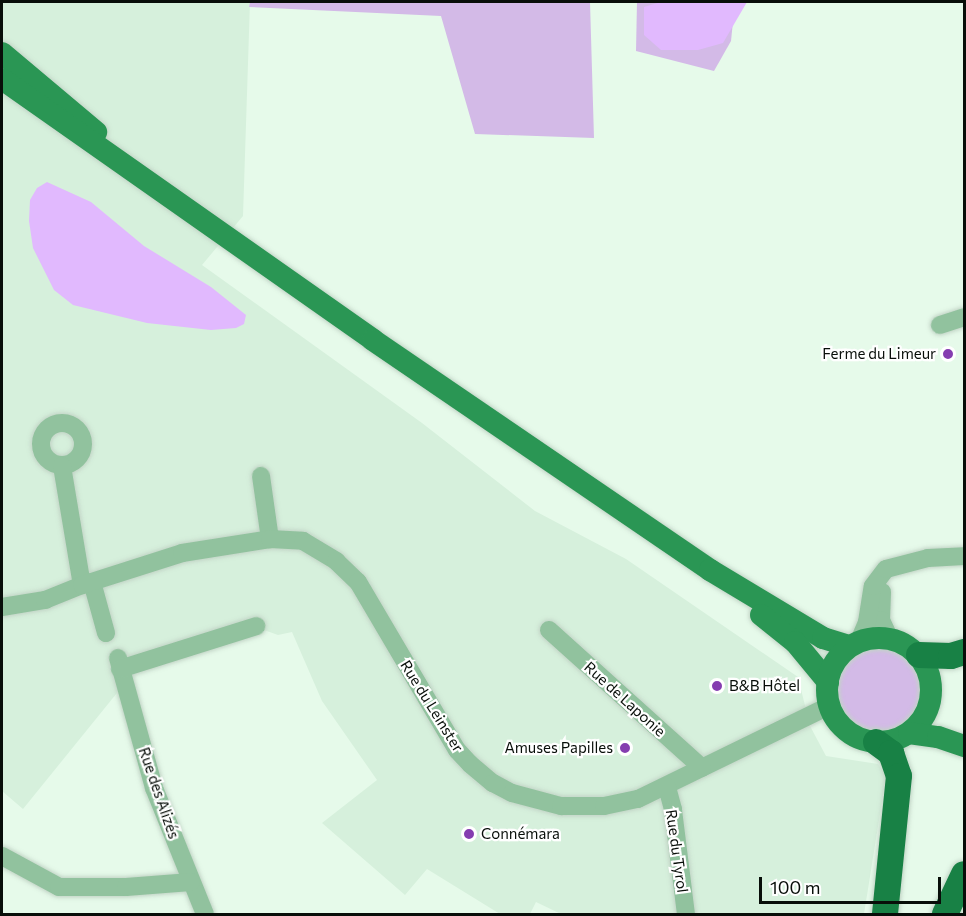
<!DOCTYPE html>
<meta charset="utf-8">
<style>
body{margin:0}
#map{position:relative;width:966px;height:916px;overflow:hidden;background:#e6faea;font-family:Commissioner,sans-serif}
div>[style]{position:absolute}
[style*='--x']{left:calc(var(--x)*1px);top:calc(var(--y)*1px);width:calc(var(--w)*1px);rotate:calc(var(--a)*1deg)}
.built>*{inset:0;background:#d6f0dc}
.green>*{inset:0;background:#d3bae7}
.round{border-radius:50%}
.water>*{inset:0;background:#e1b9fe}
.roads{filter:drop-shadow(0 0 2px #c2d4c6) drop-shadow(0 0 2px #c2d4c6)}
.minor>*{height:18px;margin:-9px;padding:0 9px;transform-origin:9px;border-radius:9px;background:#91c29e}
.minor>.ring{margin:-9px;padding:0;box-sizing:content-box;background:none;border:18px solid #91c29e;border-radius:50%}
.major>*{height:22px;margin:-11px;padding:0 11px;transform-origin:11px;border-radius:11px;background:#2a9654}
.major>.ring{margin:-11px;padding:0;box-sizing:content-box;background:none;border:22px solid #2a9654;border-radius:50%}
.highway>*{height:26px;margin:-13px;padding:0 13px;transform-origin:13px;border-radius:13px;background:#188145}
.dots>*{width:16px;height:16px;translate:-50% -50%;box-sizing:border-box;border:3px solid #fff;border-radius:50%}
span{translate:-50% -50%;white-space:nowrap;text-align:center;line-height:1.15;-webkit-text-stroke:4.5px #fff;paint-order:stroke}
.poi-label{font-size:15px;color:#080e09}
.right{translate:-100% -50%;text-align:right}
.left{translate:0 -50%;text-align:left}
.street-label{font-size:15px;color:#080e09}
.frame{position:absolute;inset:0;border:3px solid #080e09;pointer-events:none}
.scale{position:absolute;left:759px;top:877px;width:182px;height:27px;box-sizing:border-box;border:3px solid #080e09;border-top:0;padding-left:8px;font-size:18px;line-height:21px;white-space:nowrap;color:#080e09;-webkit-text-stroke:4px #fff;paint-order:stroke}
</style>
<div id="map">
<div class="built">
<div style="clip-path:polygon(2px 2px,250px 2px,243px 216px,202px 265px,422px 423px,535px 511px,626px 559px,798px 677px,810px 726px,826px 756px,878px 764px,886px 776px,864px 914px,561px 914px,536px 902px,530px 914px,500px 914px,427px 869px,405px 895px,322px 823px,377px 780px,322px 701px,292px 632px,278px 635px,264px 630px,260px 617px,114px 668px,121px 688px,23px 809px,2px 791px)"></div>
</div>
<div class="green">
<div style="clip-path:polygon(250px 2px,596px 2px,590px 2px,594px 138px,475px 134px,441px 16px,249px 7px)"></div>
<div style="clip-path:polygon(637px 2px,735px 2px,731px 41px,714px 71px,636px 51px)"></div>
<div class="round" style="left:835px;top:645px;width:88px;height:88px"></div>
</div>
<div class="water">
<div style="clip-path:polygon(661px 2px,747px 2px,723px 43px,698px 50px,661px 50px,644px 35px,644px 7px)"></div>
<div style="clip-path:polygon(47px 182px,91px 202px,144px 246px,211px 287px,246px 315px,244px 324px,236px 328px,211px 330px,147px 323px,73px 305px,54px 290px,33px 248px,29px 221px,30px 200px,37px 188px)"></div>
</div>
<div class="roads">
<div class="minor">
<div style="--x:940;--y:325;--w:25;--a:-18"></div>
<div class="ring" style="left:41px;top:423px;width:24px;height:24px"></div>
<div style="--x:62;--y:466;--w:121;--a:80.5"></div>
<div style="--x:261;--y:476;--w:64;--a:81.9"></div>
<div style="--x:92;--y:582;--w:53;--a:74.6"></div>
<div style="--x:882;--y:592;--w:28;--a:92"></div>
<div style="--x:881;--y:620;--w:21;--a:65"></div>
<div style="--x:2;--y:607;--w:44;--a:-9.2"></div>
<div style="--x:45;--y:600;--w:40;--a:-22"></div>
<div style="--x:82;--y:585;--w:105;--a:-17.7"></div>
<div style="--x:182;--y:553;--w:89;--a:-9"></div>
<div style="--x:270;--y:539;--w:33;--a:3"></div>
<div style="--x:303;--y:541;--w:39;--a:31"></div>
<div style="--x:336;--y:561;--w:30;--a:44"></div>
<div style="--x:358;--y:582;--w:195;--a:59.5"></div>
<div style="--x:457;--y:750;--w:19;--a:47"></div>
<div style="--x:470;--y:764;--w:30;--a:40"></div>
<div style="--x:493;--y:783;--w:21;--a:28"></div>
<div style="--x:512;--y:793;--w:51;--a:14.9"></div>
<div style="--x:561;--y:806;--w:43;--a:0"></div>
<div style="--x:604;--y:806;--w:35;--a:-12"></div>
<div style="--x:638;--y:799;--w:212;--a:-26"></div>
<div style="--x:549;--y:630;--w:206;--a:42"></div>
<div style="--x:859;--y:641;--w:21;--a:-67"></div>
<div style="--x:867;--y:622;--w:36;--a:-81"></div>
<div style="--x:873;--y:586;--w:21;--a:-53"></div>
<div style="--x:886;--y:569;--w:43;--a:-14.7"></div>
<div style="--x:928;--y:558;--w:36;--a:-3"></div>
<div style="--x:118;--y:658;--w:135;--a:74.5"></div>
<div style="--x:154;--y:788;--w:136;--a:68"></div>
<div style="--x:120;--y:669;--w:143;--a:-17.5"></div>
<div style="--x:667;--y:787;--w:24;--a:75"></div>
<div style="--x:673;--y:810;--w:105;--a:82.9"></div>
<div style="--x:2;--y:856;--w:65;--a:28.5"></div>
<div style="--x:59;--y:887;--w:67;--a:0"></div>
<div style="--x:126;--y:887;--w:65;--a:-4.4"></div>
</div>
<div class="major">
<div style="--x:2;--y:53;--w:123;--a:40"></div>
<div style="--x:2;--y:79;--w:454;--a:35.1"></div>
<div style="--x:373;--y:340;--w:408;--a:34.3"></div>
<div style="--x:710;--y:570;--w:132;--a:31"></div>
<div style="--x:823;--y:638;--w:28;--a:17"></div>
<div style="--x:761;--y:615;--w:43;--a:38.5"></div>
<div style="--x:795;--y:642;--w:52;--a:50.5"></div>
<div class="ring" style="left:827px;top:638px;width:82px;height:82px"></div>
<div style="--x:909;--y:733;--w:29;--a:8"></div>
<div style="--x:938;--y:737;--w:28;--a:19"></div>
</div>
<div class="highway">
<div style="--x:919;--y:655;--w:32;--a:2"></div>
<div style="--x:951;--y:656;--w:14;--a:-17"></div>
<div style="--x:876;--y:742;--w:19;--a:36"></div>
<div style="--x:891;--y:753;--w:24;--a:71"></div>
<div style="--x:899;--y:776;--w:139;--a:95.8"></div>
<div style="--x:945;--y:914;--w:44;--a:-64.6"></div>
</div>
</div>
<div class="dots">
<div style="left:948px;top:354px;background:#853db0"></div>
<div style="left:717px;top:686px;background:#853db0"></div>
<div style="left:625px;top:748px;background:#853db0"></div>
<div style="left:469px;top:834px;background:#853db0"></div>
</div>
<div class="poi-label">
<span class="right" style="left:936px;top:354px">Ferme du Limeur</span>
<span class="left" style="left:729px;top:686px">B&amp;B Hôtel</span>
<span class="right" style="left:613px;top:748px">Amuses Papilles</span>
<span class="left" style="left:481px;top:834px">Connémara</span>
</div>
<div class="street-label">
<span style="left:625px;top:699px;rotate:42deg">Rue de Laponie</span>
<span style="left:432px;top:706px;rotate:58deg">Rue du Leinster</span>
<span style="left:159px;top:793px;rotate:71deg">Rue des Alizés</span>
<span style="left:677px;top:851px;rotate:82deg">Rue du Tyrol</span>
</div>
<div class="frame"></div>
<div class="scale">100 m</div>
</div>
